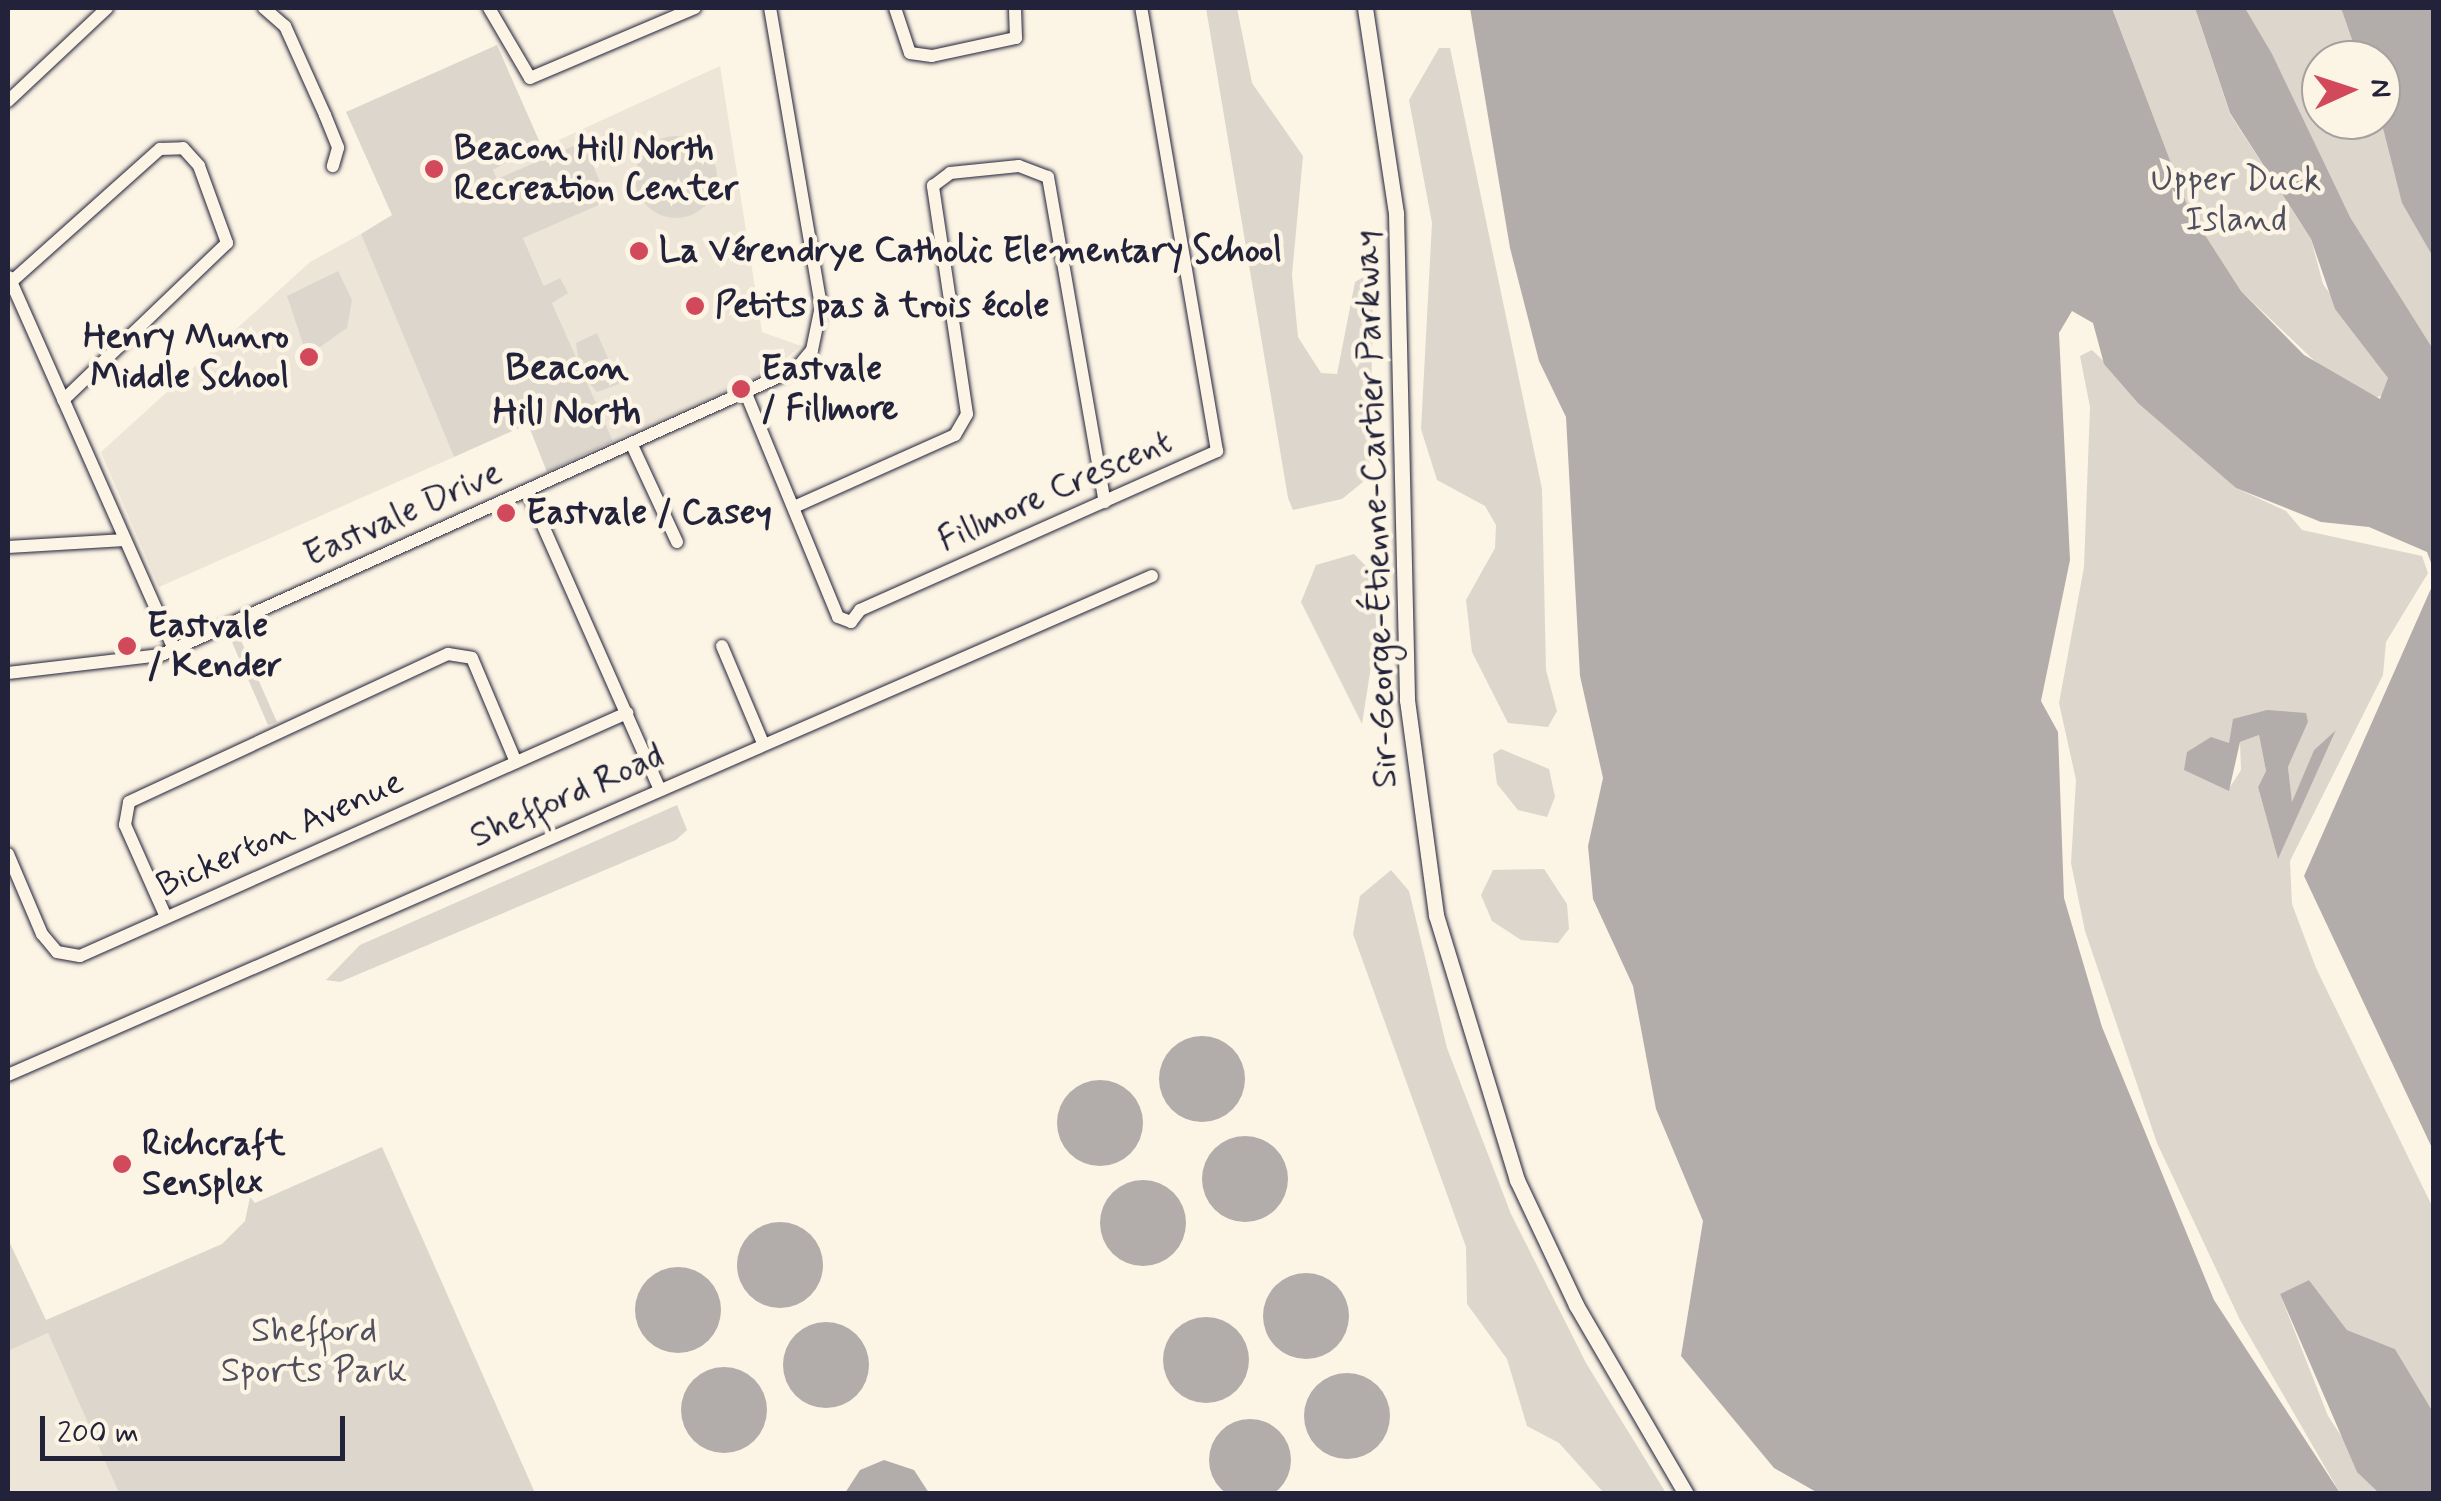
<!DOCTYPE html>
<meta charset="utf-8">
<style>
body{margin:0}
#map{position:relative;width:2441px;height:1501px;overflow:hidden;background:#fcf5e5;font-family:Mynerve,sans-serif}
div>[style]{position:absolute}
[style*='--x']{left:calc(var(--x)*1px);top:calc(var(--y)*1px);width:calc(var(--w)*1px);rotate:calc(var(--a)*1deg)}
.built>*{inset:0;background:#ece5d8}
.green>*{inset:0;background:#dcd6cc}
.round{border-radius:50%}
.water>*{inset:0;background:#b2adab}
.roads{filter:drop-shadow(0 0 2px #22223b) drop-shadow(0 0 2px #22223b)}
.minor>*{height:12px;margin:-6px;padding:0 6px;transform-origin:6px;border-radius:6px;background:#fcf5e5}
.major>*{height:15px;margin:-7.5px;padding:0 7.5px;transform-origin:7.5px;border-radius:7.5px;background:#fcf5e5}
.dots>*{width:28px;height:28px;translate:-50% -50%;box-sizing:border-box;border:5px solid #fcf5e5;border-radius:50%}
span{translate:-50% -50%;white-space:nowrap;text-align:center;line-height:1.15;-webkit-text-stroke:9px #fcf5e5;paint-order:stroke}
.poi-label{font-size:35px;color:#22223b;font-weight:700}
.left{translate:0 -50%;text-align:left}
.right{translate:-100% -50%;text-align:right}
.park-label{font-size:35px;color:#504f5f}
.street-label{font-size:35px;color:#22223b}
.neighbourhood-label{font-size:38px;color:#22223b;font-weight:700}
.frame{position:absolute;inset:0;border:10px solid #22223b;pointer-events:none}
.north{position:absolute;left:2301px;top:40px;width:100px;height:100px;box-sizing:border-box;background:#fcf5e5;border:2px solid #a5a1a1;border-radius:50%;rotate:87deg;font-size:28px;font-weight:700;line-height:40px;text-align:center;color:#22223b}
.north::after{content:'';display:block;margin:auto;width:35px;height:45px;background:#d1495b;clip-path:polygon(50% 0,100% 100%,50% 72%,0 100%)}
.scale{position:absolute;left:40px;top:1416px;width:305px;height:45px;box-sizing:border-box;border:5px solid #22223b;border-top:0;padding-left:12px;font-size:30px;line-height:35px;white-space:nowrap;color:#22223b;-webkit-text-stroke:8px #fcf5e5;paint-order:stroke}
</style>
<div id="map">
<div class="built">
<div style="clip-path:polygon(720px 66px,762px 332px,801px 346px,768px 373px,613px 441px,493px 170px)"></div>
<div style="clip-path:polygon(361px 234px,454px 457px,159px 587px,101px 452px,310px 262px)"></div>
<div style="clip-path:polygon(48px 1333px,119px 1493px,8px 1493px,8px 1351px)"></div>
</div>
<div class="green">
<div style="clip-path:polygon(1206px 8px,1237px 8px,1252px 83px,1303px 156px,1292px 275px,1298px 337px,1321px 373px,1337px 374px,1355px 282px,1374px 271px,1369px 477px,1342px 499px,1293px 510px,1288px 498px)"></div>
<div style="clip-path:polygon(2112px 8px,2195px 8px,2230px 114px,2311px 239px,2323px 284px,2388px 378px,2387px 395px,2371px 398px,2322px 368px,2241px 291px,2189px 210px)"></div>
<div style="clip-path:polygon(2245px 8px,2341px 8px,2359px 60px,2321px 60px,2321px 120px,2381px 120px,2391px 139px,2402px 202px,2433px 257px,2433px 349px,2350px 217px)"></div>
<div style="clip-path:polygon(497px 45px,541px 145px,493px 170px,497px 179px,583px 142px,608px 201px,523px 238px,544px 286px,560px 278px,568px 293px,552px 303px,579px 364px,576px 343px,597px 333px,619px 384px,597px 392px,585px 378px,613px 441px,547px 472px,528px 424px,454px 457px,361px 234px,392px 215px,346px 112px)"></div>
<div style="clip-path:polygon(1439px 48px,1450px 48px,1542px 489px,1546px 670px,1557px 711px,1548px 727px,1508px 723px,1472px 652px,1466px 600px,1495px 548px,1496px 525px,1485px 506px,1437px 480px,1421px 429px,1432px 223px,1409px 100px)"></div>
<div class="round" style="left:635px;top:136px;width:82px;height:82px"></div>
<div style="clip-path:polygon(338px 271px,352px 300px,347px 328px,307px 356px,287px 296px)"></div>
<div style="clip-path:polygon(evenodd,2092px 350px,2236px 488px,2286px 511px,2302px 530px,2422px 556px,2428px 573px,2386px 642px,2383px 675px,2290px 861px,2292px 904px,2316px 968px,2433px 1208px,2433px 1412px,2395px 1349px,2347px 1330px,2309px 1280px,2280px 1294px,2328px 1416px,2379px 1493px,2340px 1493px,2240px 1320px,2157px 1143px,2085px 931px,2071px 863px,2076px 780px,2059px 703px,2084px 567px,2090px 407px,2080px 356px,2092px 350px,2234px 719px,2308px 722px,2288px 767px,2292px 803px,2314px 750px,2336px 730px,2278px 858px,2258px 787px,2266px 771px,2259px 735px,2240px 742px,2241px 770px,2228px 790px,2222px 780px,2234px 719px)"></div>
<div style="clip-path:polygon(1354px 554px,1376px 576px,1381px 602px,1362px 724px,1301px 602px,1316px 565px)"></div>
<div style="clip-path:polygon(239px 636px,277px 722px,268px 725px,231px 640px)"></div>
<div style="clip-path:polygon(1501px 749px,1549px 769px,1555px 797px,1547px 817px,1518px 810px,1497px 784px,1493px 754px)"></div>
<div style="clip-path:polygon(677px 805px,687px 830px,676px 840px,340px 982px,326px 980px,360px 945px)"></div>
<div style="clip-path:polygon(1544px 869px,1567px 904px,1569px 929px,1558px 943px,1521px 940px,1492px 921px,1481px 895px,1493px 870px)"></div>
<div style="clip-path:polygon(1391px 870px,1409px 891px,1447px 1048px,1511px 1214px,1586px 1363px,1666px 1493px,1604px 1493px,1559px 1443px,1527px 1426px,1507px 1359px,1467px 1304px,1466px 1247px,1353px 934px,1360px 896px)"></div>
<div style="clip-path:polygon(382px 1147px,535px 1493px,119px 1493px,48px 1333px,8px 1351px,8px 1239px,46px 1320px,222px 1244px,245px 1221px,250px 1197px,255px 1203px)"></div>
</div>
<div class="water">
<div style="clip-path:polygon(1470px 8px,2112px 8px,2189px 210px,2241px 291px,2304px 355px,2380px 399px,2388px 378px,2335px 309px,2311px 239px,2230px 113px,2195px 8px,2245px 8px,2272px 54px,2350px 217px,2433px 349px,2433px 568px,2427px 552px,2369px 527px,2321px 522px,2236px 488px,2138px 403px,2104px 364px,2093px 323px,2072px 311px,2059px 333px,2070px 560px,2041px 701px,2058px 732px,2064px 898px,2102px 1027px,2214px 1300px,2340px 1493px,1818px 1493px,1774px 1468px,1681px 1356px,1703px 1221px,1656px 1109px,1633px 986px,1593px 899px,1588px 846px,1603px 778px,1580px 676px,1566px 417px,1539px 361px,1510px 248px)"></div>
<div style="clip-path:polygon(2341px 8px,2433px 8px,2433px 257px,2402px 203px,2381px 120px,2381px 60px,2359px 60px)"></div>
<div style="clip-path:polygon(2433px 584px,2434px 584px,2433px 1150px,2304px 876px)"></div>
<div style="clip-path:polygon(2267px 710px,2306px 713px,2308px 722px,2288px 767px,2292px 802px,2314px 750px,2336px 730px,2278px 859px,2258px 787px,2266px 771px,2259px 735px,2240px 742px,2229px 791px,2184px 770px,2187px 752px,2211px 737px,2229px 743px,2233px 719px)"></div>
<div class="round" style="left:1159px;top:1036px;width:86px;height:86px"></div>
<div class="round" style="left:1057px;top:1080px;width:86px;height:86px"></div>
<div class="round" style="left:1202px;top:1136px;width:86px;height:86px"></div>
<div class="round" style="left:1100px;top:1180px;width:86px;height:86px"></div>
<div class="round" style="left:737px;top:1222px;width:86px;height:86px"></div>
<div class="round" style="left:635px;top:1267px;width:86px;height:86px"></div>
<div class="round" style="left:1263px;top:1273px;width:86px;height:86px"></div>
<div style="clip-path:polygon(2309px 1280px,2347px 1330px,2395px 1349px,2433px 1412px,2433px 1493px,2379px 1493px,2357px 1472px,2280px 1294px)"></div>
<div class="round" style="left:1163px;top:1317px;width:86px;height:86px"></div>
<div class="round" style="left:783px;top:1322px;width:86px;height:86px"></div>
<div class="round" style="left:681px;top:1367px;width:86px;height:86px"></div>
<div class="round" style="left:1304px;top:1373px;width:86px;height:86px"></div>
<div class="round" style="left:1209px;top:1419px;width:82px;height:82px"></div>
<div style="clip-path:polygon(884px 1460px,914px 1470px,929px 1493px,845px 1493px,860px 1470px)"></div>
</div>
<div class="roads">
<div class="minor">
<div style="--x:264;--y:8;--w:28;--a:41"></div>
<div style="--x:285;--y:26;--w:98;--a:65.8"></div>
<div style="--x:325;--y:115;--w:35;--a:68"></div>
<div style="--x:338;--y:148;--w:19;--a:106"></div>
<div style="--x:489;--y:8;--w:81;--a:59.6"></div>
<div style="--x:530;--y:78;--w:179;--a:-23"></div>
<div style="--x:895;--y:8;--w:47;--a:71.6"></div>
<div style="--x:910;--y:53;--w:22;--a:8"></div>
<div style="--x:932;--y:56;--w:86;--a:-12.1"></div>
<div style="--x:1016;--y:38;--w:30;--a:-92"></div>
<div style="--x:8;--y:101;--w:136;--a:-43.2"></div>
<div style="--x:9;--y:277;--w:407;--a:66.1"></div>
<div style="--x:11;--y:282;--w:200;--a:-41.8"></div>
<div style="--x:160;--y:149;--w:23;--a:-2"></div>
<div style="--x:183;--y:148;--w:24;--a:48"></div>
<div style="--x:199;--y:166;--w:82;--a:70"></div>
<div style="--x:227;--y:243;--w:227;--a:136.2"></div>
<div style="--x:747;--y:396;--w:239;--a:67.6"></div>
<div style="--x:838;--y:617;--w:14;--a:21"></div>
<div style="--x:851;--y:622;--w:15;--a:-53"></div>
<div style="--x:860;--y:610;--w:391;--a:-24"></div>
<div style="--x:1217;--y:451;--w:449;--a:-99.7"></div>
<div style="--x:632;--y:445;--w:107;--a:65.1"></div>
<div style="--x:528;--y:492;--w:324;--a:66.1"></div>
<div style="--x:794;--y:507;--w:176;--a:-24.1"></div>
<div style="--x:955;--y:435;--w:24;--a:-60"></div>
<div style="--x:967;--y:414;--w:231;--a:-98.5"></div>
<div style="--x:933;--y:186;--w:21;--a:-37"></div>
<div style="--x:950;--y:173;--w:69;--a:-5.8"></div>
<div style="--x:1019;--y:166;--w:31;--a:21"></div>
<div style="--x:1048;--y:177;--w:330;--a:80.1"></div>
<div style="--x:8;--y:547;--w:117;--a:-3.4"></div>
<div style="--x:722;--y:646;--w:105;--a:67.1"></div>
<div style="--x:8;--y:673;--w:154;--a:-6.7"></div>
<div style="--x:161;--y:655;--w:696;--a:-24.25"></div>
<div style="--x:796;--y:369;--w:25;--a:-50"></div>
<div style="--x:812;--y:350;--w:45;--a:-78.4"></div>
<div style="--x:821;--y:306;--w:302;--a:-99.7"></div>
<div style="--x:8;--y:854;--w:87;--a:67"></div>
<div style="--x:42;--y:934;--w:23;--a:50"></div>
<div style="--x:57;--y:952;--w:23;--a:10"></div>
<div style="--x:80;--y:956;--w:599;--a:-23.95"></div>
<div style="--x:166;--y:917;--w:101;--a:-114"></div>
<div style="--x:125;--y:825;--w:23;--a:-80"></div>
<div style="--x:129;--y:802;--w:352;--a:-24.9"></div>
<div style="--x:448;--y:654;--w:24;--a:9"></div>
<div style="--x:472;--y:658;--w:113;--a:67.1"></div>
<div style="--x:8;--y:1075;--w:1248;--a:-23.57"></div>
</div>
<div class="major">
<div style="--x:1365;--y:8;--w:207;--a:81.4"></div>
<div style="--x:1396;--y:213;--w:487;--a:88.7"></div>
<div style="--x:1407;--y:700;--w:217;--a:82.3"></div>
<div style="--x:1436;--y:915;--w:277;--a:73"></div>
<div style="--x:1517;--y:1180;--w:138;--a:64.7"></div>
<div style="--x:1576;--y:1305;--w:219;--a:59.8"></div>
</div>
</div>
<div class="dots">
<div style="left:434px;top:169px;background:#d1495b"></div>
<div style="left:639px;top:251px;background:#d1495b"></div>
<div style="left:695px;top:306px;background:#d1495b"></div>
<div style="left:309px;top:357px;background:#d1495b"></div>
<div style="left:741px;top:389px;background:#d1495b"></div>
<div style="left:506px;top:513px;background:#d1495b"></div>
<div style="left:127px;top:646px;background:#d1495b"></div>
<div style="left:122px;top:1164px;background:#d1495b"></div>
</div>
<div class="poi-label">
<span class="left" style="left:454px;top:169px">Beacon Hill North<br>Recreation Center</span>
<span class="left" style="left:659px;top:251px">La Vérendrye Catholic Elementary School</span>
<span class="left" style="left:715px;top:306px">Petits pas à trois école</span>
<span class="right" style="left:289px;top:357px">Henry Munro<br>Middle School</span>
<span class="left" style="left:761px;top:389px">Eastvale<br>/ Fillmore</span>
<span class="left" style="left:526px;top:513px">Eastvale / Casey</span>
<span class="left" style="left:147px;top:646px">Eastvale<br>/ Kender</span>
<span class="left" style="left:142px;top:1164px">Richcraft<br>Sensplex</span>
</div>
<div class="park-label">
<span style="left:2236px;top:200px">Upper Duck<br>Island</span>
<span style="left:314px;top:1351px">Shefford<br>Sports Park</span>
</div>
<div class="street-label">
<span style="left:1055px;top:491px;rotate:-24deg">Fillmore Crescent</span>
<span style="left:1376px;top:509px;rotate:-92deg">Sir-George-Étienne-Cartier Parkway</span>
<span style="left:403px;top:514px;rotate:-24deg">Eastvale Drive</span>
<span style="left:567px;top:796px;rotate:-24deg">Shefford Road</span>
<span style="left:280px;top:834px;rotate:-24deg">Bickerton Avenue</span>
</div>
<div class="neighbourhood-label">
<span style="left:567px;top:391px">Beacon<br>Hill North</span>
</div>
<div class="frame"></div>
<div class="north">N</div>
<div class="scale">200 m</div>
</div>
